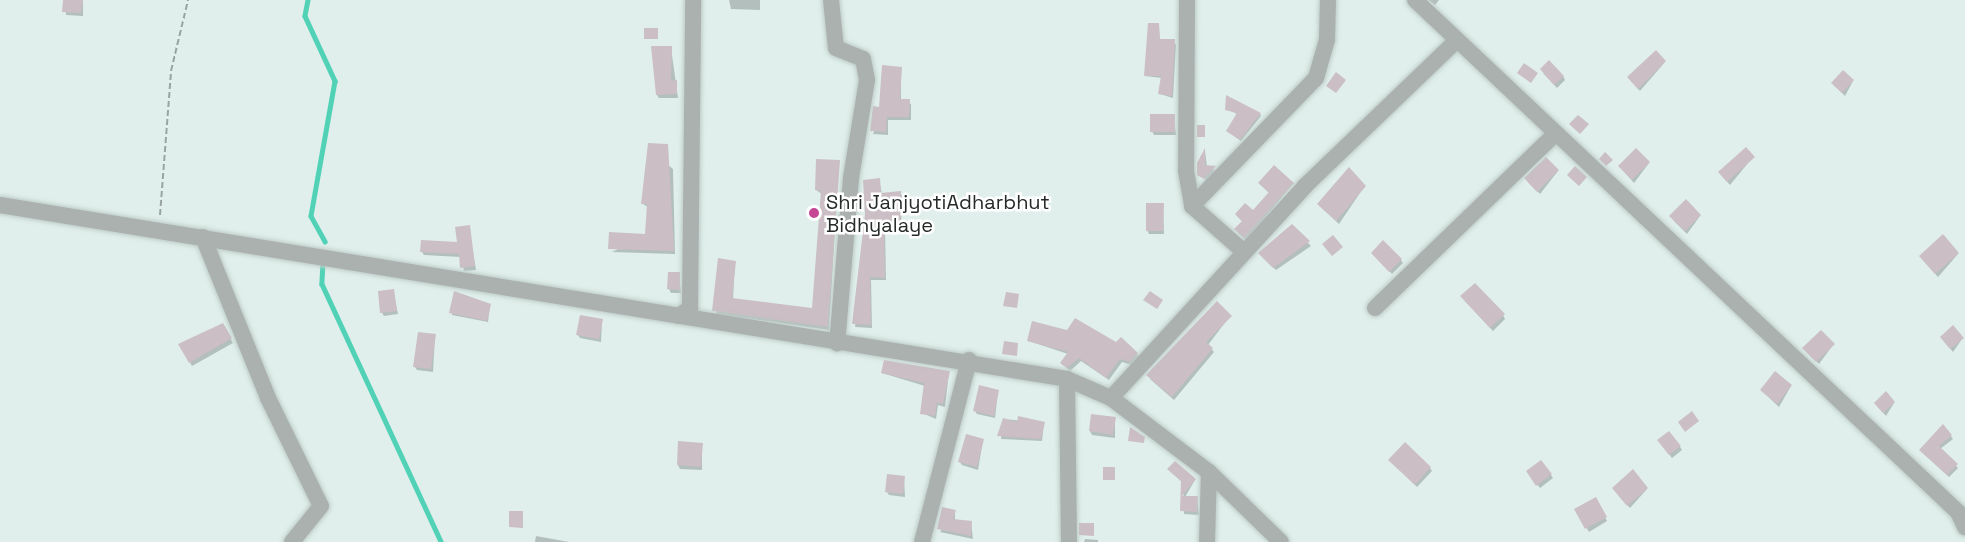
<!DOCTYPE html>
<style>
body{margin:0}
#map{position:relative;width:1965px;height:542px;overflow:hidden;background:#e0efeb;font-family:"Space Grotesk",sans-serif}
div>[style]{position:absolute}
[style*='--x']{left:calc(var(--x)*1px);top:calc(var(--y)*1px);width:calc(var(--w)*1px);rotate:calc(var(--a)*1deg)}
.shadow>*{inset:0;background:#0003}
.stream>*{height:4.5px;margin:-2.25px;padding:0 2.25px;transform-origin:2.25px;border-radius:2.25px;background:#51d2b7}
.building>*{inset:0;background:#cbbec4}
.path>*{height:2px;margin-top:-1px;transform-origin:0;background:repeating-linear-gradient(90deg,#99a4a1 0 6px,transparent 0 9px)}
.roads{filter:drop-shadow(0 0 2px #beccc8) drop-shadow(0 0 2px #beccc8)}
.minor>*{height:16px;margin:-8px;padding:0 8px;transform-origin:8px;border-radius:8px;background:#abb1af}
.dots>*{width:16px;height:16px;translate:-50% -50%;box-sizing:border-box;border:3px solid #fff;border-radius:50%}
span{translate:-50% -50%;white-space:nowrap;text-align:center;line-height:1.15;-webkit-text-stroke:5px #fff;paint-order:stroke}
.poi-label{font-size:20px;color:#252a29}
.left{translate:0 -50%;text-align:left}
</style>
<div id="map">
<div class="shadow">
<div style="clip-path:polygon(65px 0,83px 0,83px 16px,66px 15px)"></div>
<div style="clip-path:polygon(729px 0,760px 0,760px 10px,731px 9px)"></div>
<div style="clip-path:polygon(1428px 0,1439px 0,1435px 5px)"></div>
<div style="clip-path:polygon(1158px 24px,1160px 40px,1176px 44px,1173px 98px,1160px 94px,1162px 78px,1145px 76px)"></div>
<div style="clip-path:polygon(671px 48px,678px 98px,659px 98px,657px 95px)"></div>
<div style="clip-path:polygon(1665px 62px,1640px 91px,1631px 81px)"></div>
<div style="clip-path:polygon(901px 68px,901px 100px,911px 104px,911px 120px,888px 120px,888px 135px,873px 134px)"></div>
<div style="clip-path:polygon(1543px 73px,1563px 76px,1565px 80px,1557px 88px)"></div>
<div style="clip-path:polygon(1853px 81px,1845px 96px,1833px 84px)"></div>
<div style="clip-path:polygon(1227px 109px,1260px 114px,1261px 116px,1241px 141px,1227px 131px,1237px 114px)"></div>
<div style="clip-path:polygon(1174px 116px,1176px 135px,1154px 135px,1152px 131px)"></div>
<div style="clip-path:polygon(667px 145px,668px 165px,673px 169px,675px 254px,612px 252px,647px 235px,648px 207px,643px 204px)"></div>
<div style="clip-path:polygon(1205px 151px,1207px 167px,1217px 171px,1206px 181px,1198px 164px)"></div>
<div style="clip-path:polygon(1753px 157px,1730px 185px,1722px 176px)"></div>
<div style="clip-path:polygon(839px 161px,829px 330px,716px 314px,735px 262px,733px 299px,813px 310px,822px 194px,816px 190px)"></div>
<div style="clip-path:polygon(1649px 163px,1634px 183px,1620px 167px)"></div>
<div style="clip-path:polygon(1558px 171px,1540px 194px,1528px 182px)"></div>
<div style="clip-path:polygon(879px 180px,882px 194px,902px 195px,901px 229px,885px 229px,886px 280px,871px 280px,872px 328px,855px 327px)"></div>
<div style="clip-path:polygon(1293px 184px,1246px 240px,1238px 233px,1243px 222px,1236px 215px,1253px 212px,1270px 194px,1262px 186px)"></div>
<div style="clip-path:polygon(1364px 187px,1339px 224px,1321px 207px)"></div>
<div style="clip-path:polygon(1163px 204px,1164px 234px,1149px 234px,1147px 230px)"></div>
<div style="clip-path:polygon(1700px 216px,1687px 234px,1673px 220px)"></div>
<div style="clip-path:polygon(1292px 226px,1311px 246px,1276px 270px,1262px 257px)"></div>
<div style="clip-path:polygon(469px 227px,476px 270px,464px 271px,461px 257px,424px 255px,422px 252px,459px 243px)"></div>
<div style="clip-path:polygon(1373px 254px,1401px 260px,1403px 263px,1392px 274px)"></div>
<div style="clip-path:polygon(1958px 254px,1938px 277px,1923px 260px)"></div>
<div style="clip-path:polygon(679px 274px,681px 293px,671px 293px,669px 289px)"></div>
<div style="clip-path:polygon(393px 291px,398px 314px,384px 316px,382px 313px)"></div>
<div style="clip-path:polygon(455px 293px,490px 305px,488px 322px,452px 315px)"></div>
<div style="clip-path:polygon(1464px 300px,1503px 315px,1505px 319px,1493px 331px)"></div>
<div style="clip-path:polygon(1230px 316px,1208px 345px,1214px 352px,1174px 400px,1150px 379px)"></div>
<div style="clip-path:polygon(602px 321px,601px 342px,580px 338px,578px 335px)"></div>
<div style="clip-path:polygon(223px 325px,233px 343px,192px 366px,180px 345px)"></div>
<div style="clip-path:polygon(435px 336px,433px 372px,417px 370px,415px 367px)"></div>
<div style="clip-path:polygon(1962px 339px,1953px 352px,1944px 341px)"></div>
<div style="clip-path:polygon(1029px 341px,1137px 354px,1139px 357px,1132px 365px,1122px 362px,1109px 380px,1081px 361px,1070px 371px,1061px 363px,1068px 354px)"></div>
<div style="clip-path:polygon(1833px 345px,1819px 364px,1806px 351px)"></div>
<div style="clip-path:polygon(949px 372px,945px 407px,938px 405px,936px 419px,922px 413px,925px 386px,882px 373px)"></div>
<div style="clip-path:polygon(1791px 386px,1779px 407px,1761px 390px)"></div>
<div style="clip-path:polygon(998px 391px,995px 418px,977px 414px,975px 411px)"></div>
<div style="clip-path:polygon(1894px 403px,1886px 416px,1878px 407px)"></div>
<div style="clip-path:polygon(1004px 419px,1044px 423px,1042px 441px,1001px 439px)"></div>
<div style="clip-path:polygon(1115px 419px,1115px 438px,1092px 435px,1090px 431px)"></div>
<div style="clip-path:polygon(1943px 426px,1953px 439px,1940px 449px,1958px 468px,1949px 477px,1921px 451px)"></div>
<div style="clip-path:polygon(983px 440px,978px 470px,962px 465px,960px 462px)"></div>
<div style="clip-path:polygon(702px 444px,702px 470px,680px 469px,678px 465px)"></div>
<div style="clip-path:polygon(1661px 444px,1680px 447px,1682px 450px,1672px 458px)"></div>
<div style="clip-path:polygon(1390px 460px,1430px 468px,1432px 471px,1417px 487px)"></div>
<div style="clip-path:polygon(1169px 470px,1195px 480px,1185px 497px,1197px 498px,1199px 515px,1184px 514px,1183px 483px)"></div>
<div style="clip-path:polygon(1530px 475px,1551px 475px,1553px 478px,1540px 488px)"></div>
<div style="clip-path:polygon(904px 478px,905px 497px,889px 495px,887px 492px)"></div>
<div style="clip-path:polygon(1647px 489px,1630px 508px,1616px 492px)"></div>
<div style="clip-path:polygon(1595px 499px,1607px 521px,1589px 532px,1576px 510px)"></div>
<div style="clip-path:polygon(955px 512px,955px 521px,971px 522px,973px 539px,940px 532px)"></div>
<div style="clip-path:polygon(536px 536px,569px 542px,535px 542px)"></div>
<div style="clip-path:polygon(1085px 539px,1098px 540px,1098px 542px,1084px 542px)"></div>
</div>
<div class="stream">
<div style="--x:308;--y:0;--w:16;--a:101"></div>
<div style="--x:305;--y:16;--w:72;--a:65.2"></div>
<div style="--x:335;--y:81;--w:137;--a:100.1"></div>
<div style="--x:311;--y:216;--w:29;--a:61"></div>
<div style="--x:323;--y:262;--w:22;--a:93"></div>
<div style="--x:322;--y:284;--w:284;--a:65.2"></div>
</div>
<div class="building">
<div style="clip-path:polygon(63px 0,83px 0,81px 13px,62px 12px)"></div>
<div style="clip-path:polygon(1148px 23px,1159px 23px,1160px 39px,1175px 39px,1172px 96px,1158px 94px,1161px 76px,1144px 76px)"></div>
<div style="clip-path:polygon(644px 28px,658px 28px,658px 39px,644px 39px)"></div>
<div style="clip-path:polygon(651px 46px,672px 46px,671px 81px,677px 80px,677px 94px,656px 95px)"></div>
<div style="clip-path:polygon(1656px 50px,1666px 61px,1638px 89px,1627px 77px)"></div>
<div style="clip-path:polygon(1549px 60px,1564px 76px,1554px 85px,1540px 69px)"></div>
<div style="clip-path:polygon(1524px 63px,1538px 73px,1531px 83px,1517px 73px)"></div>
<div style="clip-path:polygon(882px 65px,902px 67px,900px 99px,910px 99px,909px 117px,887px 117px,886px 132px,870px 131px,873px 106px,879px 107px)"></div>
<div style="clip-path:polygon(1843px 70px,1854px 80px,1842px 93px,1831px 83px)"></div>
<div style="clip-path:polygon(1336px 72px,1346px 80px,1336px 93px,1326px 86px)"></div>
<div style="clip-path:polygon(1226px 95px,1261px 113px,1240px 140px,1226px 131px,1237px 113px,1225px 110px)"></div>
<div style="clip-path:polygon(1150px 114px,1175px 114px,1175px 132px,1150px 132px)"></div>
<div style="clip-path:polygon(1578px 115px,1589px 124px,1580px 134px,1569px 124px)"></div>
<div style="clip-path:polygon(1197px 125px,1205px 125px,1205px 137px,1197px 137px)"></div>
<div style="clip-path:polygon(648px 143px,668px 144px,674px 251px,608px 249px,609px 232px,645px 234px,647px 204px,641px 204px)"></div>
<div style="clip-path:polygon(1746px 147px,1755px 157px,1727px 182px,1718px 172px)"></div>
<div style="clip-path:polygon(1205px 148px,1205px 165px,1216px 166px,1204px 179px,1197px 175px,1197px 163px)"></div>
<div style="clip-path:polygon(1636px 148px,1650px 162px,1632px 180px,1618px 166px)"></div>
<div style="clip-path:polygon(1605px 152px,1613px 160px,1606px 166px,1599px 159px)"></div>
<div style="clip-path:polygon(1546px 157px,1559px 170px,1537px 192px,1524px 178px)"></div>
<div style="clip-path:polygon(816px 159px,840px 160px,828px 327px,712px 311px,718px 258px,736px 261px,732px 298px,812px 308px,821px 191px,815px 190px)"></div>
<div style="clip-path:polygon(1274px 165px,1294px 183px,1244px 238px,1234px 229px,1242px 221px,1235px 214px,1245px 203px,1253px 210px,1269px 192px,1258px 183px)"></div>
<div style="clip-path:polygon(1575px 166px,1587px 177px,1579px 186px,1567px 175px)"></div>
<div style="clip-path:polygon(1349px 167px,1366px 186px,1336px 221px,1317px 204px)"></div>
<div style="clip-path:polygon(880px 178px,881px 193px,901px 191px,900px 227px,884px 226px,885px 278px,870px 277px,871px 325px,852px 324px,865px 214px,863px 180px)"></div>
<div style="clip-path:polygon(1686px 199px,1701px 215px,1685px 231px,1669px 216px)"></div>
<div style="clip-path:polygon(1146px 203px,1164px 203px,1163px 231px,1146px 231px)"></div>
<div style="clip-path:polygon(1292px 224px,1310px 241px,1273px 268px,1258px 253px)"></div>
<div style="clip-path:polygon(470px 225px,475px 266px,460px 268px,459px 254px,420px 252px,421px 240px,457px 242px,455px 227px)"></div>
<div style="clip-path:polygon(1943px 234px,1959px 253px,1935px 274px,1919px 256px)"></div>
<div style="clip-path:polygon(1333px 235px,1343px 247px,1332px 256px,1322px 244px)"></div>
<div style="clip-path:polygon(1383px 240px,1402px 259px,1389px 272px,1371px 253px)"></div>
<div style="clip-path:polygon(668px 272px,680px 272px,680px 290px,667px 289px)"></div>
<div style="clip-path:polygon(1475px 283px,1505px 314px,1490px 328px,1460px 296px)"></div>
<div style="clip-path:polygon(394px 289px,397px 311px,380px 313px,378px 291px)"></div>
<div style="clip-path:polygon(454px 291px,491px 304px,487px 321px,449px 313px)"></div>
<div style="clip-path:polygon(1150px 291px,1163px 300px,1157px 309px,1143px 300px)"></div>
<div style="clip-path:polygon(1006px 292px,1019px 294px,1017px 308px,1003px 306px)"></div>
<div style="clip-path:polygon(1217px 301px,1232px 316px,1206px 342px,1213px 348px,1172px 397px,1146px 375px)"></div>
<div style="clip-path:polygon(580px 315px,603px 319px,599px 339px,576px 335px)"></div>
<div style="clip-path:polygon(1075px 318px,1116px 342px,1121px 337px,1138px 353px,1130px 362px,1120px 359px,1106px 378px,1079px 358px,1067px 368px,1060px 363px,1068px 352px,1027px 341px,1032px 321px,1067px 330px)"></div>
<div style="clip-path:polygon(223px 323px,232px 338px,189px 363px,178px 344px)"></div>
<div style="clip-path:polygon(1953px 325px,1964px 338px,1950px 349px,1940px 337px)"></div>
<div style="clip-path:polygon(1821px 330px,1835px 344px,1816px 362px,1802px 348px)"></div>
<div style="clip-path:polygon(418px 332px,436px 334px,431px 369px,413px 367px)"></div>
<div style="clip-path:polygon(1004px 341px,1018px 343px,1017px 356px,1002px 354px)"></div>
<div style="clip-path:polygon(884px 360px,950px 371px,943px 404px,937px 403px,935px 416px,920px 414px,924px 383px,881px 373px)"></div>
<div style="clip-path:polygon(1775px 371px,1792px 385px,1777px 404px,1760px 390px)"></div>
<div style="clip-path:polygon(979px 385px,999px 390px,994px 416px,973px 411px)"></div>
<div style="clip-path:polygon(1886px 391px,1895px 402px,1883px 413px,1874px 403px)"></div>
<div style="clip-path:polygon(1692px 411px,1699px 421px,1685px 432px,1678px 422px)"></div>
<div style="clip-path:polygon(1091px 414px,1116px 417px,1113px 435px,1089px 431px)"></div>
<div style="clip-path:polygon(1018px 416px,1045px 422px,1041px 439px,997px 436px,1003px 418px,1017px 422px)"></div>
<div style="clip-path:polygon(1943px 424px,1952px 435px,1939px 446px,1958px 464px,1947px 475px,1919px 450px)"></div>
<div style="clip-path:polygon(1130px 427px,1145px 437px,1144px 443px,1128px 441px)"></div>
<div style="clip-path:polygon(1669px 431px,1681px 446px,1669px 455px,1657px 440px)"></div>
<div style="clip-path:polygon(966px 434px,984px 439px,977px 467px,958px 462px)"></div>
<div style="clip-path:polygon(678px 441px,703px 443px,701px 467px,677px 465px)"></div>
<div style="clip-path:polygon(1405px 442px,1431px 467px,1415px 485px,1388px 460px)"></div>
<div style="clip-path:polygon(1541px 460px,1552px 474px,1536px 486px,1526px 471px)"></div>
<div style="clip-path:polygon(1175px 461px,1196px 479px,1182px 496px,1198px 496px,1197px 512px,1180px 511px,1181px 481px,1167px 469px)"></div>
<div style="clip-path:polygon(1103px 467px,1115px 467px,1115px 480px,1103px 480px)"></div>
<div style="clip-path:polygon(1633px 469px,1648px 488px,1627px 506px,1612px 488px)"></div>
<div style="clip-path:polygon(887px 474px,905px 476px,903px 494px,885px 492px)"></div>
<div style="clip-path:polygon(1596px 497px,1607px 517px,1585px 529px,1574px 509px)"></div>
<div style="clip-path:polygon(942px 507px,956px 510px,953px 519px,972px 521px,971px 536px,937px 529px)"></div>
<div style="clip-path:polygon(509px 511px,523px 511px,523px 528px,509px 527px)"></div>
<div style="clip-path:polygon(1079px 523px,1094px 523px,1094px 536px,1079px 535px)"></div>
</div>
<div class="path">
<div style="--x:160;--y:215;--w:144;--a:-85.6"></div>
<div style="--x:171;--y:71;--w:73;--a:-76.5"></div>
</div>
<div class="roads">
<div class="minor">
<div style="--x:831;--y:0;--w:48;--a:84.1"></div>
<div style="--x:836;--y:48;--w:29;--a:22"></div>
<div style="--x:863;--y:59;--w:21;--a:79"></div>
<div style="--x:867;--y:80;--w:99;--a:99.3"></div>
<div style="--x:851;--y:178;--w:166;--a:94.8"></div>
<div style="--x:1187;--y:0;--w:171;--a:90.3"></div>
<div style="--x:1186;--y:171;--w:36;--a:80"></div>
<div style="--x:1192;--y:206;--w:68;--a:41.4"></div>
<div style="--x:1415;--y:0;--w:746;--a:43.32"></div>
<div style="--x:1958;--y:512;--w:17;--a:65"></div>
<div style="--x:0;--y:205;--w:1081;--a:9.26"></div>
<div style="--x:1067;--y:379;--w:48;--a:23.4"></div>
<div style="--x:1111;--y:398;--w:123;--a:37.1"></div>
<div style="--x:1209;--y:472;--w:100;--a:44.2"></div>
<div style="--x:1192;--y:206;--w:178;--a:-45.9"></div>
<div style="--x:1316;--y:78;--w:40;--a:-74"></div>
<div style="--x:1327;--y:40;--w:40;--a:-88.6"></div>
<div style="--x:203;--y:237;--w:174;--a:68"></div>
<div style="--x:268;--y:398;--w:120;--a:63.9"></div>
<div style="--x:321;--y:506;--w:46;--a:128.9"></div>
<div style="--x:1375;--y:308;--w:250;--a:-44"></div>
<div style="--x:679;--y:316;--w:14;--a:-36"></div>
<div style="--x:690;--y:308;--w:308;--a:-89.4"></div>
<div style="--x:1067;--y:379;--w:163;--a:89.3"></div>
<div style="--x:1111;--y:398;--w:287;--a:-47.5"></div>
<div style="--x:1305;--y:186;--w:209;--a:-43.8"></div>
<div style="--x:922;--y:542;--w:188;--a:-75.5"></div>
<div style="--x:1207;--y:542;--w:70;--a:-88.4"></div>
</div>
</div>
<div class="dots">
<div style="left:814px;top:213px;background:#c44694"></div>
</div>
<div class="poi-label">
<span class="left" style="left:826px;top:214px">Shri JanjyotiAdharbhut<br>Bidhyalaye</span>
</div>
</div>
